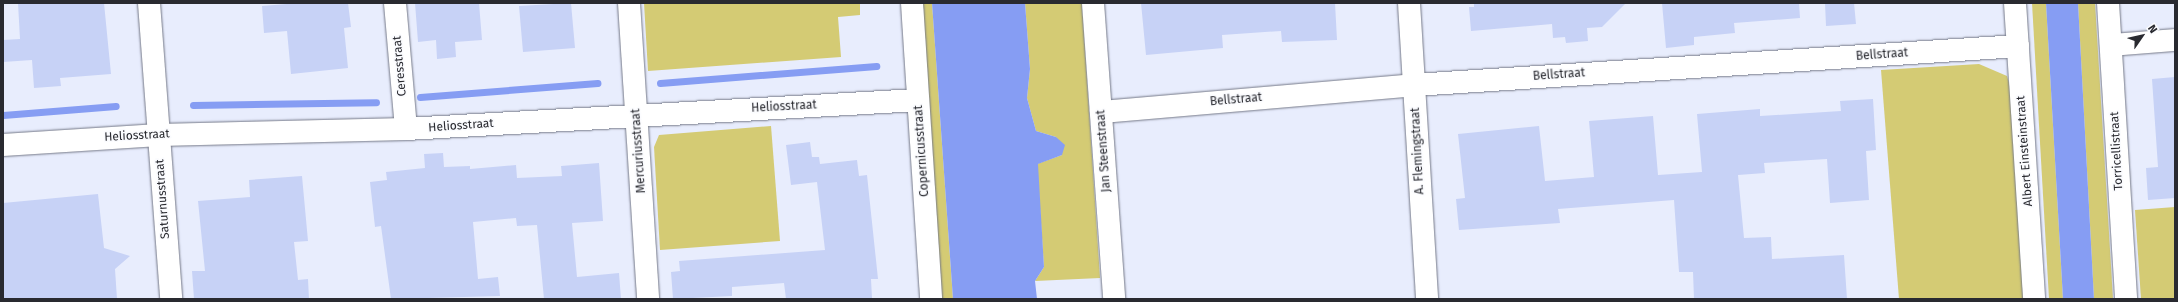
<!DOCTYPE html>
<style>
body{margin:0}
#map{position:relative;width:2178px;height:302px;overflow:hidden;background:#e8edfd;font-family:"Fira Sans",sans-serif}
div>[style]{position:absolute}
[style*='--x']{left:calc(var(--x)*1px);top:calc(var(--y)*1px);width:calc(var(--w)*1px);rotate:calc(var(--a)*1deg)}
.green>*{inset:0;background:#d4cb74}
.water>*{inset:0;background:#869df3}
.stream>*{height:7px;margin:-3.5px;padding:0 3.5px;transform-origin:3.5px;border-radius:3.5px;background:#869df3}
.building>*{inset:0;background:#c7d2f6}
.roads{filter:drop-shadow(0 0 1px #757988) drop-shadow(0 0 1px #757988)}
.street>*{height:22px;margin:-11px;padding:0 11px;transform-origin:11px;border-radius:11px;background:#fff}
.secondary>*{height:22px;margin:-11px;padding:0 11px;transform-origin:11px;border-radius:11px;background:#fff}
span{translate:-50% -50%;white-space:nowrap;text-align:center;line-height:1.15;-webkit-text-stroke:3px #fafbfe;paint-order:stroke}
.street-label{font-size:12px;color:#292a30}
.frame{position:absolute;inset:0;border:4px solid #292a30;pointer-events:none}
.north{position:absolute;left:2122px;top:16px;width:40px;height:40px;-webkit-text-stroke:3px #fafbfe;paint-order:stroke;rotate:56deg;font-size:11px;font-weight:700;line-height:16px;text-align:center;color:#292a30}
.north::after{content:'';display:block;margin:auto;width:14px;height:18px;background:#292a30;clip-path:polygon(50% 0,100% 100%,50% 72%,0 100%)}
</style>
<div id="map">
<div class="green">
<div style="clip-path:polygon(644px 3px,860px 3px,860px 15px,838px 17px,841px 57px,648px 71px)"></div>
<div style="clip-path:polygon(920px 3px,932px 3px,953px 299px,938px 299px)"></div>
<div style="clip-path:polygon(1025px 3px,1082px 3px,1100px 278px,1035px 281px,1044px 267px,1037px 164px,1062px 155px,1056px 137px,1036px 131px,1027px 98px,1030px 69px)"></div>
<div style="clip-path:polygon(2032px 3px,2046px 3px,2063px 299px,2049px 299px)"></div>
<div style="clip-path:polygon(2078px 3px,2095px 3px,2113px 299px,2094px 299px)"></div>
<div style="clip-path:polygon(1979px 64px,2007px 76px,2012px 93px,2024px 299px,1899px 299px,1881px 70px)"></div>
<div style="clip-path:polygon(771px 126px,780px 241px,660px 250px,654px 147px,659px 135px)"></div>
<div style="clip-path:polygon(2175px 207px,2175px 299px,2141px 299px,2135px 210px)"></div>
</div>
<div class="water">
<div style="clip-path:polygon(932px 3px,1025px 3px,1030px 69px,1027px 98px,1036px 131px,1056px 137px,1065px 145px,1062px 155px,1038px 164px,1044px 267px,1035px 281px,1037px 299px,953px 299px)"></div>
<div style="clip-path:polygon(2046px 3px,2078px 3px,2094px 299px,2063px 299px)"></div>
</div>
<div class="stream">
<div style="--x:660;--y:83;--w:217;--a:-4.5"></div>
<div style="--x:420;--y:97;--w:178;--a:-4.5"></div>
<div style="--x:193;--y:105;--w:183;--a:-0.9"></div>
<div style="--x:3;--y:115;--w:113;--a:-4.6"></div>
</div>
<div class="building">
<div style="clip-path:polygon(18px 3px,104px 3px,111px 74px,60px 78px,61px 86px,34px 88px,32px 60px,3px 62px,3px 40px,20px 39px)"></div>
<div style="clip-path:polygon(299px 3px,348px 3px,351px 27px,344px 28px,348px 68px,291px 74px,287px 31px,264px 33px,262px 6px)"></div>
<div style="clip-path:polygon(415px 3px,479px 3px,482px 40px,455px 42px,456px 57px,437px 59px,436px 40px,418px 42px)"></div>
<div style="clip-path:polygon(571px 3px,575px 48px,523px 52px,519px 6px)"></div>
<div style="clip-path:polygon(1141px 3px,1335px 3px,1337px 40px,1282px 42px,1281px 31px,1222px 35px,1223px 48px,1146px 55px)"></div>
<div style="clip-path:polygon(1474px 3px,1626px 3px,1602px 27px,1587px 28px,1588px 41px,1566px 43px,1565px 37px,1553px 38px,1552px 24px,1471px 31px,1469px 7px,1474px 7px)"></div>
<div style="clip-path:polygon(1662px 3px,1799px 3px,1800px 18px,1734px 23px,1735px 33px,1694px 37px,1694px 45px,1666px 48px)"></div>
<div style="clip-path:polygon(1825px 3px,1854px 3px,1856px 24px,1826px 26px)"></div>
<div style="clip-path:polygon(2175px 77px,2175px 198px,2148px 200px,2146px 168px,2158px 167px,2152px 79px)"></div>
<div style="clip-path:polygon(1873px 99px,1876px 150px,1866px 151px,1869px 200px,1830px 203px,1827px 159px,1764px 163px,1765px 173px,1738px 175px,1744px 238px,1771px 237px,1772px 259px,1844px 255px,1847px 299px,1694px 299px,1693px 272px,1679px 272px,1674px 200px,1558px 209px,1560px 223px,1459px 230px,1456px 199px,1465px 198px,1458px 134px,1539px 126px,1545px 181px,1594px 177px,1589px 121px,1653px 116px,1658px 175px,1702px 172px,1697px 114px,1760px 109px,1760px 116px,1841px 111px,1840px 101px)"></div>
<div style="clip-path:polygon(810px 142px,812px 157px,819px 157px,820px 164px,857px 160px,859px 176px,867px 175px,878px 279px,871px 279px,872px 298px,786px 299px,784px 283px,732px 287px,732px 296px,673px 299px,671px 272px,680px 271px,679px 261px,825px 250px,817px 182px,791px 185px,786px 145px)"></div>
<div style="clip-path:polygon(443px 153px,444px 167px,470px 166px,470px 169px,516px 165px,517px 178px,562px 176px,561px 166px,599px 163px,603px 221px,572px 223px,577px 277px,619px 273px,621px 299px,544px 299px,537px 225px,517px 226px,516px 218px,473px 222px,478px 279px,498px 277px,500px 296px,391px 299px,381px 226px,375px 227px,370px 182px,387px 180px,386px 172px,425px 168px,424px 154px)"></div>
<div style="clip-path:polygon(302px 176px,308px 241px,294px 242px,298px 280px,308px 279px,309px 299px,194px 299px,192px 271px,205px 271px,198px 201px,250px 197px,249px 180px)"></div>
<div style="clip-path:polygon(98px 194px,104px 248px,130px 256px,115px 269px,117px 299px,3px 299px,3px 203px)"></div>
</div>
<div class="roads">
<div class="street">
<div style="--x:149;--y:3;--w:297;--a:85.7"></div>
<div style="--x:395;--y:3;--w:126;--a:85"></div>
<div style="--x:629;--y:3;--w:297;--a:86.3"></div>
<div style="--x:1409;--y:3;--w:297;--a:86.5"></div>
<div style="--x:2015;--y:3;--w:297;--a:86.3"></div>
<div style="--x:2108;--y:3;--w:297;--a:86.5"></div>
<div style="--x:2111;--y:45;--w:64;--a:-4.5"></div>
<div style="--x:1101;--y:112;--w:314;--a:-4.9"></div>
<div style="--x:1414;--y:85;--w:605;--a:-3.69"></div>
<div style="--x:3;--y:145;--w:156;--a:-3.7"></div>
<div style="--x:159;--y:135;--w:247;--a:-1.4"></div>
<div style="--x:406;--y:129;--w:513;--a:-3.24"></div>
</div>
<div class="secondary">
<div style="--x:912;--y:3;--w:297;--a:86.3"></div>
<div style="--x:1093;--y:3;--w:297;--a:85.9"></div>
</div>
</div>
<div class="street-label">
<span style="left:1882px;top:55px;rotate:-4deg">Bellstraat</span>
<span style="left:400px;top:66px;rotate:-95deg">Ceresstraat</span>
<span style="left:1559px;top:75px;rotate:-4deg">Bellstraat</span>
<span style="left:1236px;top:100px;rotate:-5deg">Bellstraat</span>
<span style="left:784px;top:107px;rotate:-3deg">Heliosstraat</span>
<span style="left:461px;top:126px;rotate:-4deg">Heliosstraat</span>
<span style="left:137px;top:136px;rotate:-3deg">Heliosstraat</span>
<span style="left:639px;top:151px;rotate:-94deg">Mercuriusstraat</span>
<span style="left:922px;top:151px;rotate:-94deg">Copernicusstraat</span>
<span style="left:1104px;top:151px;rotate:-94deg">Jan Steenstraat</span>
<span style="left:1418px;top:151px;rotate:-93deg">A. Flemingstraat</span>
<span style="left:2025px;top:151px;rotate:-94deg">Albert Einsteinstraat</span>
<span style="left:2117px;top:151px;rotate:-93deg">Torricellistraat</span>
<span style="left:163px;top:199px;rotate:-94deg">Saturnusstraat</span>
</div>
<div class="frame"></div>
<div class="north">N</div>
</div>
